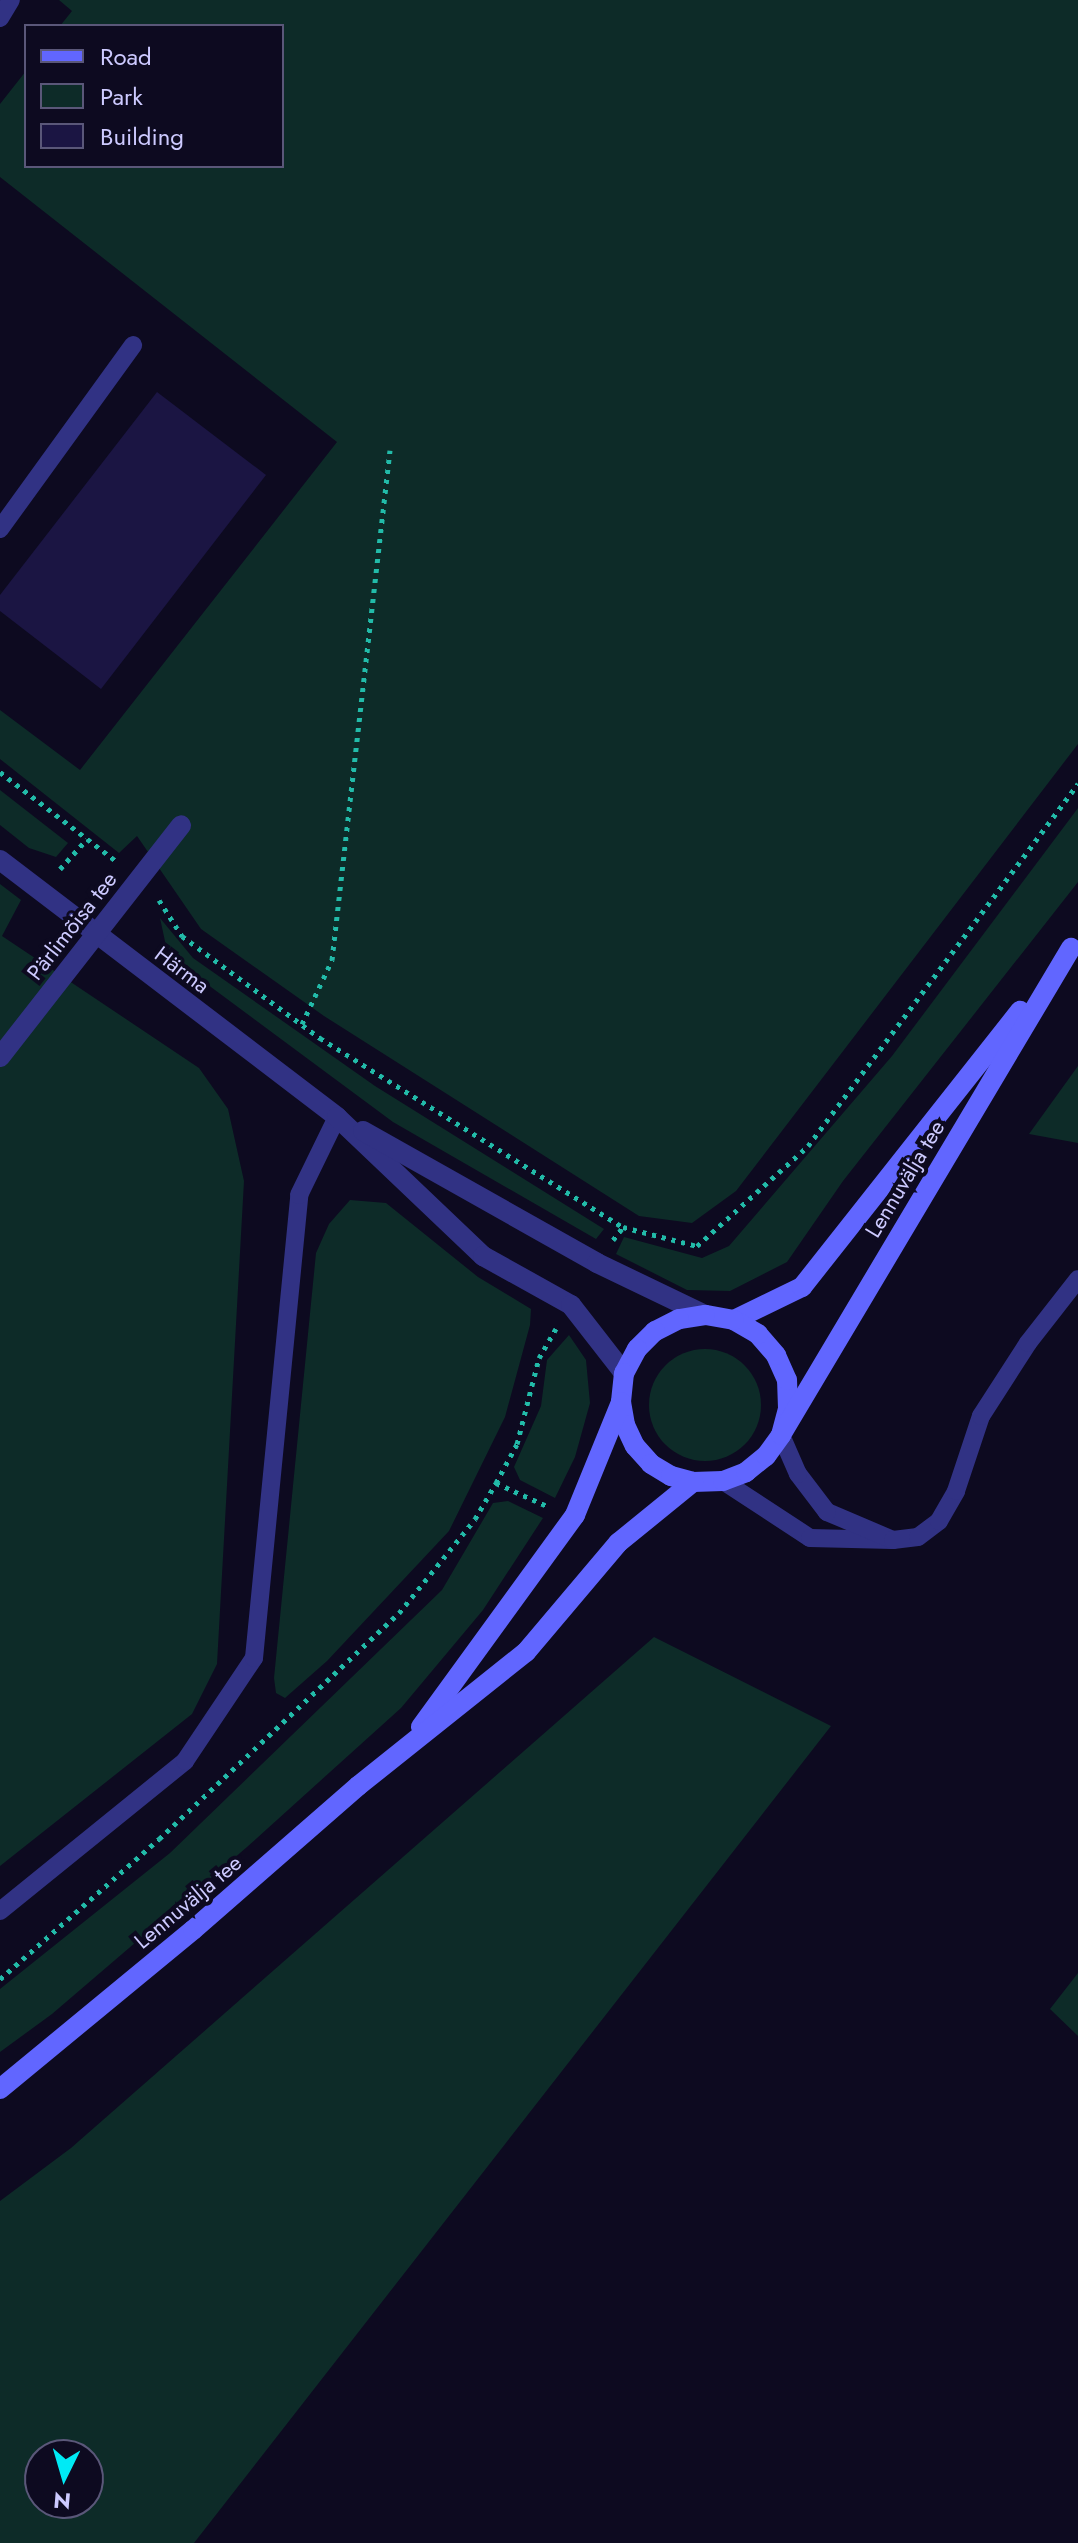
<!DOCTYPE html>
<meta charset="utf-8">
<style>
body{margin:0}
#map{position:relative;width:1078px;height:2543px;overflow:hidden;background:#0d0a20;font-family:Jost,sans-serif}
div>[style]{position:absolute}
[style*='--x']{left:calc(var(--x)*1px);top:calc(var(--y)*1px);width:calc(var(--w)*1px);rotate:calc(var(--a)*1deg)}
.green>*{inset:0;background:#0d2b28}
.round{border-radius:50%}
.building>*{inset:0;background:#1b1543}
.path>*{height:5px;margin-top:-2.5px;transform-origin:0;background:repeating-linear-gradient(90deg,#22bba9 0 4px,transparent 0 10px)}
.lane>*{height:18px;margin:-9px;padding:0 9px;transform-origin:9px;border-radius:9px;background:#313284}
.street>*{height:20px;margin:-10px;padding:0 10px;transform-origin:10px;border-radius:10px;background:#313284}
.secondary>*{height:20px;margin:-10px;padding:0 10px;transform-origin:10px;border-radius:10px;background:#6166ff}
span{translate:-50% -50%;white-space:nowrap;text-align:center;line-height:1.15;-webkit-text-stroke:8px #0d0a20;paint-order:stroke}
.street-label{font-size:22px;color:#cdcaff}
.legend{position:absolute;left:24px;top:24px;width:260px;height:144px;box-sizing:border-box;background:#0d0a20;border:2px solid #5a5779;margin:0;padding:10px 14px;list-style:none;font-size:24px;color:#cdcaff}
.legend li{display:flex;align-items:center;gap:16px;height:40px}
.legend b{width:40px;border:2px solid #5a5779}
.north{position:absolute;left:24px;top:2439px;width:80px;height:80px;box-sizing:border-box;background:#0d0a20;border:2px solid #5a5779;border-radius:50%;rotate:185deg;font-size:22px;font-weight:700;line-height:32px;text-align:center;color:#cdcaff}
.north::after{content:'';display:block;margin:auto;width:28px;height:36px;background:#00eaf5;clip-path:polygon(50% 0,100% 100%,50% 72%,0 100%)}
</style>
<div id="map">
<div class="green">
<div style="clip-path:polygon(59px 0,1078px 0,1078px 744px,736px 1191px,692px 1223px,639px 1216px,324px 1016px,201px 929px,137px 836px,119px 853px,0 759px,0 710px,80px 770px,337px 442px,0 177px,0 104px,26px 71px,26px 166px,282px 166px,282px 26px,60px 26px,72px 11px)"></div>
<div style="clip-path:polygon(0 790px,68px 843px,56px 857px,29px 848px,0 825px)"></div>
<div style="clip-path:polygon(1078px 808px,1078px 882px,843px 1181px,787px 1262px,730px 1291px,687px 1290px,616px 1254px,624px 1237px,702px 1258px,729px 1246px,892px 1056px)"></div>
<div style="clip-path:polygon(0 884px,21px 900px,2px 936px,199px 1068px,228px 1109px,244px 1181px,217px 1664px,192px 1714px,0 1866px)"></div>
<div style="clip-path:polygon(160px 918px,193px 958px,375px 1086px,604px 1229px,596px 1239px,393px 1122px,192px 973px,166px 946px)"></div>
<div style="clip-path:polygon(1078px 1066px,1078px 1143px,1029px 1134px)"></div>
<div style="clip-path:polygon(350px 1200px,386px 1203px,478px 1277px,531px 1309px,530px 1325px,505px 1417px,449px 1531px,327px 1661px,285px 1698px,276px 1693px,274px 1678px,316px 1253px,329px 1224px)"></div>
<div style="clip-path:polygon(569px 1335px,586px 1360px,590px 1403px,575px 1457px,555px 1498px,520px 1480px,514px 1467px,541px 1406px,547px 1360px)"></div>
<div class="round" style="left:649px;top:1349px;width:112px;height:112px"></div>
<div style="clip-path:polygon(508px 1501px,543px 1518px,483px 1610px,401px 1708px,247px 1847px,52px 2014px,0 2052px,0 1989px,170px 1853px,442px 1590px,493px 1503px)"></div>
<div style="clip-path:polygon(evenodd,654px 1637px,831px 1726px,194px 2543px,0 2543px,0 2201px,71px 2148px,654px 1637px,40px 2455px,88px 2455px,88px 2503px,40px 2503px,40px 2455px)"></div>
<div style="clip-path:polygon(1078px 1973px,1078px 2036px,1050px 2009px)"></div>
</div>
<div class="building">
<div style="clip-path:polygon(157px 392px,266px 475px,101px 689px,0 611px,0 595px)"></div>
</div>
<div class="path">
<div style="--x:0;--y:772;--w:146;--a:37.5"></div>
<div style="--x:60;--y:869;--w:40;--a:-48"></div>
<div style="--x:159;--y:900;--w:43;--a:57.4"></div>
<div style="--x:182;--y:936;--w:172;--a:36.5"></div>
<div style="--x:320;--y:1038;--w:357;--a:32"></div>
<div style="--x:302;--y:1024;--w:71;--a:-64.9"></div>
<div style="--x:332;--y:960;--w:513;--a:-83.51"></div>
<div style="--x:613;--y:1240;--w:16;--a:-52"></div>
<div style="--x:623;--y:1227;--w:76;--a:14.4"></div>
<div style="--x:697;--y:1246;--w:149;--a:-42"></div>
<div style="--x:808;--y:1146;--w:452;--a:-53.3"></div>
<div style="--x:496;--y:1483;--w:56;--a:24.3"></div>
<div style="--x:0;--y:1979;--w:212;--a:-41.4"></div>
<div style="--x:159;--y:1839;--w:330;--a:-43.3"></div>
<div style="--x:399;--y:1613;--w:121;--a:-51"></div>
<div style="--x:475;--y:1519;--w:42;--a:-59.7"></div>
<div style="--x:496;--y:1483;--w:44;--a:-61.7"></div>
<div style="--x:517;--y:1444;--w:89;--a:-75.7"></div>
<div style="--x:539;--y:1358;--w:34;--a:-60"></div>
</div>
<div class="lane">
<div style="--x:0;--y:18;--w:21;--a:-59"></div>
<div style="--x:0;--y:529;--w:227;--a:-54.1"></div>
<div style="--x:723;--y:1481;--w:104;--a:33.2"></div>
<div style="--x:810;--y:1538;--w:83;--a:1.4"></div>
<div style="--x:893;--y:1540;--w:72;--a:-157"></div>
<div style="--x:827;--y:1512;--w:48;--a:-127.3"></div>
<div style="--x:798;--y:1474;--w:43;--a:-113.6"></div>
<div style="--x:893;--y:1540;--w:25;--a:-7"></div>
<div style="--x:918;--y:1537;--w:26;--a:-37"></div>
<div style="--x:939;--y:1521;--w:34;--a:-60"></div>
<div style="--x:956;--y:1491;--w:79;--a:-71.6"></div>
<div style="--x:981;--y:1416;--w:87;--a:-57.2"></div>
<div style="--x:1028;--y:1343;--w:81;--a:-52"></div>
<div style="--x:0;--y:1911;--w:238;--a:-39"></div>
<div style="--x:185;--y:1761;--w:124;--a:-56.2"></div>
<div style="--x:254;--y:1658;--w:465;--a:-84.4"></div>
<div style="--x:299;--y:1195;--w:87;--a:-64"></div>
</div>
<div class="street">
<div style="--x:0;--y:860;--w:424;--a:37.3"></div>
<div style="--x:337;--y:1117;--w:202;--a:43.6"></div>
<div style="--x:483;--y:1256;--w:101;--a:29.1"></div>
<div style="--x:571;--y:1305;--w:86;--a:52.1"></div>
<div style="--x:0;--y:1057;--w:294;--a:-52"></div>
<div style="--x:363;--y:1131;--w:269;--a:29.4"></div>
<div style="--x:597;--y:1263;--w:120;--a:25.7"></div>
</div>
<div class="secondary">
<div style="--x:734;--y:1320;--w:76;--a:-25.9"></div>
<div style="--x:802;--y:1287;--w:352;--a:-51.7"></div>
<div style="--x:781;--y:1435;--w:28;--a:-75"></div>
<div style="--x:788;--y:1408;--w:28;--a:-92"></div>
<div style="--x:787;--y:1380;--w:27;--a:-114"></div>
<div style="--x:776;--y:1355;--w:28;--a:-131"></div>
<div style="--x:758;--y:1334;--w:28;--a:-150"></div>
<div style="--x:734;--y:1320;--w:29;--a:-170"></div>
<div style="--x:705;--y:1315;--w:26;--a:171"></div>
<div style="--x:679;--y:1319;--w:27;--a:153"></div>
<div style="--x:655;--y:1331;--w:25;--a:135"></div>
<div style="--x:637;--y:1349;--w:27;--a:118"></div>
<div style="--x:624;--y:1373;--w:29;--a:96"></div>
<div style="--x:621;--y:1402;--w:23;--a:80"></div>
<div style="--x:625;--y:1425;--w:23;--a:65"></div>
<div style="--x:635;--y:1446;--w:24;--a:48"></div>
<div style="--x:651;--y:1464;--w:23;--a:31"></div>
<div style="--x:671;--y:1476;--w:23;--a:15"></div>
<div style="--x:693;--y:1482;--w:30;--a:-2"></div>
<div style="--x:723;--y:1481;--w:25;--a:-21"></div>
<div style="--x:746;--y:1472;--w:26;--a:-39"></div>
<div style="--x:766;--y:1456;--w:26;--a:-54"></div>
<div style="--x:781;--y:1435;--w:567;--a:-59.23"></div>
<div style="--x:421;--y:1727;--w:262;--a:-54"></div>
<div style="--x:575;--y:1515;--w:122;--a:-67.8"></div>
<div style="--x:0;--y:2089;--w:250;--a:-39.5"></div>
<div style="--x:193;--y:1930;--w:219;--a:-41.1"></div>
<div style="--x:358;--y:1786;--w:215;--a:-38.6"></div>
<div style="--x:526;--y:1652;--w:143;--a:-49.8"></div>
<div style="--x:618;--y:1543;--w:97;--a:-39.1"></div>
</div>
<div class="street-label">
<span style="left:72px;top:926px;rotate:-52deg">Pärlimõisa tee</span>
<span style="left:182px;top:970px;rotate:37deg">Härma</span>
<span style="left:905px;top:1179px;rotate:-59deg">Lennuvälja tee</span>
<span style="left:188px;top:1902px;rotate:-40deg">Lennuvälja tee</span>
</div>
<ul class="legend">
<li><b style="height:10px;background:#6166ff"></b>Road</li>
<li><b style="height:22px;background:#0d2b28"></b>Park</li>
<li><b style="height:22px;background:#1b1543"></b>Building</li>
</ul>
<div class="north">N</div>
</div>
